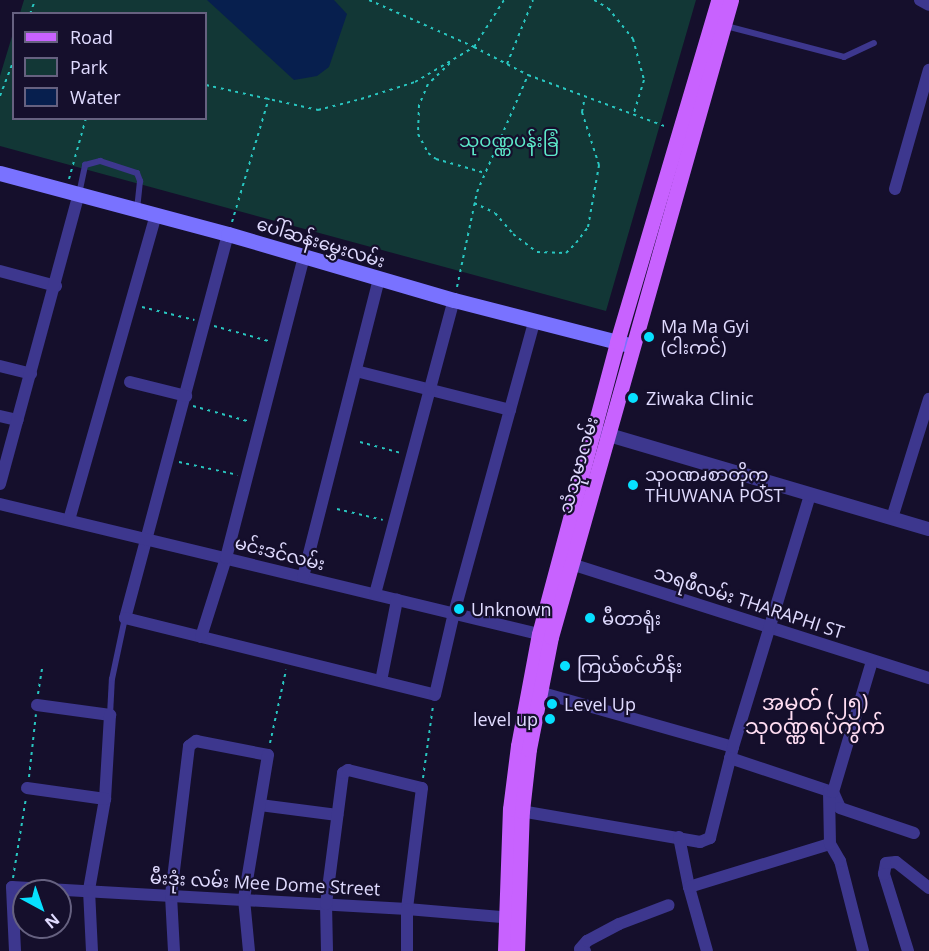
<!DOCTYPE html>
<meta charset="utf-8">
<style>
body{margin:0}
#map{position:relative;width:929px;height:951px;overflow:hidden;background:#150f2c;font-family:"Open Sans","Noto Sans Myanmar",sans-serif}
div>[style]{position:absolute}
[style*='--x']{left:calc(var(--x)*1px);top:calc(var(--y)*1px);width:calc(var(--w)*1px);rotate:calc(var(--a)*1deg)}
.green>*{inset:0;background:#123736}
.water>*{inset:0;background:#071f4e}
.path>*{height:2px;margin-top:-1px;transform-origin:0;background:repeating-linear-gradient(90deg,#28c6c0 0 3px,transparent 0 7.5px)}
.service>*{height:6px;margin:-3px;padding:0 3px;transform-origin:3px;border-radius:3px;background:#3d378e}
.minor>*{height:12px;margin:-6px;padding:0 6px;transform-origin:6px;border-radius:6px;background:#3d378e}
.tertiary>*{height:14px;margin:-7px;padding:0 7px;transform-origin:7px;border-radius:7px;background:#3d378e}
.secondary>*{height:15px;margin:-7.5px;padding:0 7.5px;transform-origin:7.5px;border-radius:7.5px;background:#7972ff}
.primary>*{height:15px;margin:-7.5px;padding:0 7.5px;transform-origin:7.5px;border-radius:7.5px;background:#c862ff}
.dots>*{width:16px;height:16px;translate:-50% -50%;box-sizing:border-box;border:3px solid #150f2c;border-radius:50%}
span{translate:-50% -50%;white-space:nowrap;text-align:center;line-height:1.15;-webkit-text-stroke:4.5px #150f2c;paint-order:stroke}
.park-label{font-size:18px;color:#5de9c9}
.street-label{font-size:18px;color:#e0dbff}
.poi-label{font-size:18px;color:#e0dbff}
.left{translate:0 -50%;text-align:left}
.right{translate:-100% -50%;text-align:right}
.quarter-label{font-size:21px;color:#ffddf2}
.legend{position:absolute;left:12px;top:12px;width:195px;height:108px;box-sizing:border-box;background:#150f2c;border:2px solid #666180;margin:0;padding:8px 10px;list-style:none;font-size:18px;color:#e0dbff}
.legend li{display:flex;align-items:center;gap:12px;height:30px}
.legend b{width:30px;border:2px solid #666180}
.north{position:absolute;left:12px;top:879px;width:60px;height:60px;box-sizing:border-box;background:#150f2c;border:2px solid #666180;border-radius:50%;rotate:140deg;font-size:16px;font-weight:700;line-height:24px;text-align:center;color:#e0dbff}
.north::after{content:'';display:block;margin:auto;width:21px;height:27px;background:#07e0ff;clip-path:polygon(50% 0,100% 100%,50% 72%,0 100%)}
</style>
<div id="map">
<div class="green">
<div style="clip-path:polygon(24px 0,696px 0,606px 311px,0 146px,0 76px,13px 33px,14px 118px,206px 118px,206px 14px,20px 13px)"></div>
</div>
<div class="water">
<div style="clip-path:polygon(207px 0,334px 0,347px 14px,329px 67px,317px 76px,294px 80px)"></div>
</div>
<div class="path">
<div style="--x:369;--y:0;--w:115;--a:24.1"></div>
<div style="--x:474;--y:47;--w:61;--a:27.4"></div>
<div style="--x:528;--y:75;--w:148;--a:20.5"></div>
<div style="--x:594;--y:0;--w:16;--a:30"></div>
<div style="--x:608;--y:8;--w:40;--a:51"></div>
<div style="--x:633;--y:39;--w:42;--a:75"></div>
<div style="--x:644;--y:80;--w:37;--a:107"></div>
<div style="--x:30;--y:14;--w:15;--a:-70"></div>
<div style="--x:450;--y:63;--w:30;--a:136"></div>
<div style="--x:428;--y:84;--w:23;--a:113"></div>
<div style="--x:419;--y:105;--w:29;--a:92"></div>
<div style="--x:418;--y:134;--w:21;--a:62"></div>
<div style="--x:428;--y:153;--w:10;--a:37"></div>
<div style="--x:436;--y:159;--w:51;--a:15.9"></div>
<div style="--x:507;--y:64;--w:69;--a:-67.9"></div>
<div style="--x:206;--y:85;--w:115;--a:12.6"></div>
<div style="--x:318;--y:110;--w:44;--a:-14.3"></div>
<div style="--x:361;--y:99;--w:57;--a:-17.5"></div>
<div style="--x:415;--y:82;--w:69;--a:-30.7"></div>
<div style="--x:474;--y:47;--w:56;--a:-57.4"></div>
<div style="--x:0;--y:96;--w:40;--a:-69"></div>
<div style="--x:69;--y:179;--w:63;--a:-74.4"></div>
<div style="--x:474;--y:203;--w:23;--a:25"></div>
<div style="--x:495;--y:213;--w:28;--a:49"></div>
<div style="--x:513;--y:234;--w:30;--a:37"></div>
<div style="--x:537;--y:252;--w:29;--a:2"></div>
<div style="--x:566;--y:253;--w:14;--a:-45"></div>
<div style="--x:576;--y:243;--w:20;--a:-53"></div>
<div style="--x:588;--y:227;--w:63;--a:-79.9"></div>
<div style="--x:599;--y:165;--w:56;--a:-107.8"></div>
<div style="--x:582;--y:112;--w:15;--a:-79"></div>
<div style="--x:232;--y:222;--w:129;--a:-73.4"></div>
<div style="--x:457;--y:287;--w:97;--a:-78.1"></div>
<div style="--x:477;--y:192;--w:128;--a:-66.4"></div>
<div style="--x:142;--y:307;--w:54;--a:14"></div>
<div style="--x:214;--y:326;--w:60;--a:15.4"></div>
<div style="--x:193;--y:406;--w:60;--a:15.4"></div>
<div style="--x:360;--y:442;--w:42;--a:15"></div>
<div style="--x:179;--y:462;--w:60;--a:12.4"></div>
<div style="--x:337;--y:509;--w:47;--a:13.4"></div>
<div style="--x:38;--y:694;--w:26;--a:-81"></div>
<div style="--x:270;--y:743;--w:75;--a:-77.6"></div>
<div style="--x:29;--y:777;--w:63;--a:-83.7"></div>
<div style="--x:423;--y:778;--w:73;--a:-82.1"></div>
<div style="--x:13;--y:878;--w:81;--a:-80.8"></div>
</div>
<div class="service">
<div style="--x:726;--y:26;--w:122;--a:14.7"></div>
<div style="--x:844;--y:57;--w:33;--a:-25"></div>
<div style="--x:79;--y:194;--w:30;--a:-78"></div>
<div style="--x:85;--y:165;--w:16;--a:-15"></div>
<div style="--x:100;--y:161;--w:39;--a:18"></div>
<div style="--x:137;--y:173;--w:9;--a:69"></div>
<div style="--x:140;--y:181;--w:27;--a:96"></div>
<div style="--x:110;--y:715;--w:36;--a:-87"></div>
<div style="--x:112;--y:679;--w:62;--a:-78"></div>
</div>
<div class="minor">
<div style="--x:920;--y:0;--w:10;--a:29"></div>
<div style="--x:895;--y:189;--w:124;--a:-74.1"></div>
<div style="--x:228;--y:234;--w:398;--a:105"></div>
<div style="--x:125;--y:618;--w:319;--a:13.9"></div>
<div style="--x:435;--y:695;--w:84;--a:-77"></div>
<div style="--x:454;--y:613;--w:302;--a:-74.6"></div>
<div style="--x:0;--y:271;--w:58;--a:15"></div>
<div style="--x:0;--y:366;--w:32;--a:14"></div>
<div style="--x:356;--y:371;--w:159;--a:14.2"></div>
<div style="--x:130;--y:382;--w:58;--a:14"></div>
<div style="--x:0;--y:416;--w:18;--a:13"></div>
<div style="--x:0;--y:484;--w:301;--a:-74.8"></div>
<div style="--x:0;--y:504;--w:563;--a:13.57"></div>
<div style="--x:892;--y:518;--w:125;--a:-72.7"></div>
<div style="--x:69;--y:520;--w:318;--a:-74.1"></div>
<div style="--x:565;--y:562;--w:382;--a:17.7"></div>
<div style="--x:303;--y:577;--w:308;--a:-75.7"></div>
<div style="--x:375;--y:594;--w:304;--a:-75"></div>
<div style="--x:201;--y:637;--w:83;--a:-72.4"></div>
<div style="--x:226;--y:558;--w:311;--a:-75.5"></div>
<div style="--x:381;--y:681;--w:83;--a:-78.8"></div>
<div style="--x:532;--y:690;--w:209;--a:15.8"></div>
<div style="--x:37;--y:705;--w:74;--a:7.8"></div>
<div style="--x:110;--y:715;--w:84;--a:93.4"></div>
<div style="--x:105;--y:799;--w:92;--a:100"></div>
<div style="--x:89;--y:890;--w:61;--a:87.2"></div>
<div style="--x:730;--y:758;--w:104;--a:18.4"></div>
<div style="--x:27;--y:788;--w:79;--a:8"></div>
<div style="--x:833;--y:792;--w:17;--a:66"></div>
<div style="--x:840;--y:808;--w:78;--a:18.7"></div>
<div style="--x:260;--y:805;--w:78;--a:7.4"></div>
<div style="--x:515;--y:810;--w:188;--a:9.8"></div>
<div style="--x:700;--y:842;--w:11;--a:-22"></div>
<div style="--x:710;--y:838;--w:94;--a:-75.8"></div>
<div style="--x:733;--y:747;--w:264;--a:-73"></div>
<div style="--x:679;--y:837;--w:51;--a:78.7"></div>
<div style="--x:689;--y:887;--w:66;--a:74.3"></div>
<div style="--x:689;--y:887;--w:147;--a:-17"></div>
<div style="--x:15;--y:951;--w:64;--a:-92.7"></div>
<div style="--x:12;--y:887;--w:396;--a:3.2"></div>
<div style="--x:407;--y:909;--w:108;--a:4.8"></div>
<div style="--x:174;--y:951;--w:56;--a:-93.1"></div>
<div style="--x:171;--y:895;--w:150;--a:-83.1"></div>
<div style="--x:189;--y:746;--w:9;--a:-36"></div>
<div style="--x:196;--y:741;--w:73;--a:11"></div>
<div style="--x:268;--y:755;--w:146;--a:99.5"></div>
<div style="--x:244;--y:899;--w:52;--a:84.5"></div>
<div style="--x:327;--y:951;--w:47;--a:-91.2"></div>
<div style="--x:326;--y:904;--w:132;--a:-82.6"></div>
<div style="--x:343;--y:773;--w:6;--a:-31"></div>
<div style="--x:348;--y:770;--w:76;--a:13.7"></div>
<div style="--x:422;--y:788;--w:122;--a:97.1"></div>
<div style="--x:407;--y:909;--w:42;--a:90"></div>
<div style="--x:585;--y:951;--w:5;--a:-158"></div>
<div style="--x:580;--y:949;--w:11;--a:-49"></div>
<div style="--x:587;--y:941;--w:36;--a:-28"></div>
<div style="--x:619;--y:924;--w:53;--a:-20.8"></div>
<div style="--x:863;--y:951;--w:93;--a:-104.3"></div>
<div style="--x:840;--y:861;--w:20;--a:-120"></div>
<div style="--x:830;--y:844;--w:53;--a:-91.1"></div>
<div style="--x:829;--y:791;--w:4;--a:14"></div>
<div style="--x:833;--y:792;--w:137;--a:-73.4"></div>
<div style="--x:908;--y:951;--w:81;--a:-107.3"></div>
<div style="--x:884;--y:874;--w:11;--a:-80"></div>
<div style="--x:886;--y:863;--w:10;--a:-6"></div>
<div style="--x:896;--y:862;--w:42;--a:38.2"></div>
</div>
<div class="tertiary">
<div style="--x:592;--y:430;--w:351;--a:16.4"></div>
</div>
<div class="secondary">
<div style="--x:0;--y:173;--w:236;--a:15"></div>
<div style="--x:228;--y:234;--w:235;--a:16.3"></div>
<div style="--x:454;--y:300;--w:181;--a:14.4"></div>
</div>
<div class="primary">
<div style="--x:505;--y:951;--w:142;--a:-88"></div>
<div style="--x:510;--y:809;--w:64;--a:-82.8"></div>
<div style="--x:518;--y:746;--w:114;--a:-79.4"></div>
<div style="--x:539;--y:634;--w:302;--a:-75"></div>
<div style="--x:617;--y:342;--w:357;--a:-73.5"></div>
<div style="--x:517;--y:951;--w:140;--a:-88"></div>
<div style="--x:522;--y:811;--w:62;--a:-83.6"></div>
<div style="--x:529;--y:749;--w:114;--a:-78.9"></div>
<div style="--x:551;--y:637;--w:662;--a:-74.22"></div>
</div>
<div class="dots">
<div style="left:649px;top:337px;background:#07e0ff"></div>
<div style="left:633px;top:398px;background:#07e0ff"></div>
<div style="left:633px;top:485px;background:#07e0ff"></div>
<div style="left:459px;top:609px;background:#07e0ff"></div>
<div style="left:590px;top:618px;background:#07e0ff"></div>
<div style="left:565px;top:666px;background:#07e0ff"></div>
<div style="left:552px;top:704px;background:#07e0ff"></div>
<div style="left:550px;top:719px;background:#07e0ff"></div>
</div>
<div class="park-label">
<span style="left:509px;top:140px">သုဝဏ္ဏပန်းခြံ</span>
</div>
<div class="street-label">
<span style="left:321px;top:242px;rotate:17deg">ပေါ်ဆန်းမွှေးလမ်း</span>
<span style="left:578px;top:465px;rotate:-74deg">သံသုမာလမ်း</span>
<span style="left:280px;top:553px;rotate:14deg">မင်းဒင်လမ်း</span>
<span style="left:749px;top:602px;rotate:18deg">သရဖီလမ်း THARAPHI ST</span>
<span style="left:265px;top:883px;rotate:3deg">မီးဒုံး လမ်း Mee Dome Street</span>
</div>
<div class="poi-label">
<span class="left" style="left:661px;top:337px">Ma Ma Gyi<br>(ငါးကင်)</span>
<span class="left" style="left:646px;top:398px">Ziwaka Clinic</span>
<span class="left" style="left:645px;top:485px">သုဝဏၧစာတိုက္<br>THUWANA POST</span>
<span class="left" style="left:471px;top:609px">Unknown</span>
<span class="left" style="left:602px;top:618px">မီတာရုံး</span>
<span class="left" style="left:577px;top:666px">ကြယ်စင်ဟိန်း</span>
<span class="left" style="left:564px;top:704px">Level Up</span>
<span class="right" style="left:538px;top:719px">level up</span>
</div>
<div class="quarter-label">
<span style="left:815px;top:714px">အမှတ် (၂၅)<br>သုဝဏ္ဏရပ်ကွက်</span>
</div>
<ul class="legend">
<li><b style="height:8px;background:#c862ff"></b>Road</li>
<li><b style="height:16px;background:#123736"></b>Park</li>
<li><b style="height:16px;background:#071f4e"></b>Water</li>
</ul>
<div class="north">N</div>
</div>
